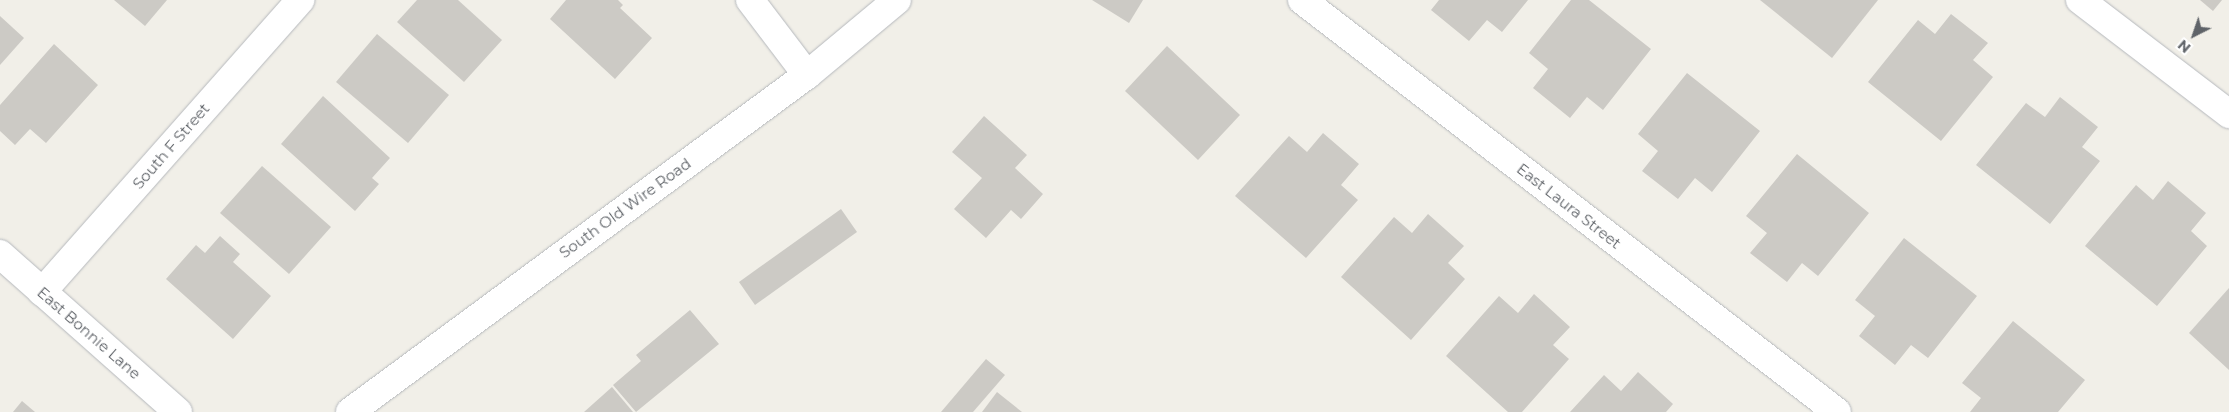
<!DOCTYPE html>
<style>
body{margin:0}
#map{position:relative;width:2229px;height:412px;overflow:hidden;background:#f1efe8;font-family:Montserrat,sans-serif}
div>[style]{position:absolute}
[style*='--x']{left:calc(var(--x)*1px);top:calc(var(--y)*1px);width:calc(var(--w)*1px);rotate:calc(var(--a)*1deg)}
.building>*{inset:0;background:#cccac5}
.roads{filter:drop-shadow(0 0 1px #b5b8bc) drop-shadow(0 0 1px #b5b8bc)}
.street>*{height:28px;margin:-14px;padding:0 14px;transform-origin:14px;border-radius:14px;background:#fff}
.secondary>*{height:28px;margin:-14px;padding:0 14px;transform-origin:14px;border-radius:14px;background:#fff}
span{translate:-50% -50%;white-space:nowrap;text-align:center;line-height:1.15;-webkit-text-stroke:4.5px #fff;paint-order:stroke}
.street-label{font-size:15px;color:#5f6368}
.north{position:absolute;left:2169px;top:10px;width:50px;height:50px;-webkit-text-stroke:4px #fff;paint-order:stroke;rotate:221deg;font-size:14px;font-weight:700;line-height:20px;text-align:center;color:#5f6368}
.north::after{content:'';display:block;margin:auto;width:18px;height:22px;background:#5f6368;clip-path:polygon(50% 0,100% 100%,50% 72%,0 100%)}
</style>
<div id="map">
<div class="building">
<div style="clip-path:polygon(114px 0,167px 0,145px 26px)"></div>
<div style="clip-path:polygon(417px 0,458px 0,502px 40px,464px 82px,397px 22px)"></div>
<div style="clip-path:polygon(566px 0,618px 0,623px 5px,620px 8px,652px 38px,615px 79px,550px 19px)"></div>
<div style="clip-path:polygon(1092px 0,1143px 0,1129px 23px)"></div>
<div style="clip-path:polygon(1439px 0,1528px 0,1502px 32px,1487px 20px,1469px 41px,1431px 10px)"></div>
<div style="clip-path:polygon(1571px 0,1589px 0,1651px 49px,1603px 110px,1587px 97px,1570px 118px,1533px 88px,1548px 69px,1529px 53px)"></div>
<div style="clip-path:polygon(1760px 0,1878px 0,1832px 58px)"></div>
<div style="clip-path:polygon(2200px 0,2222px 0,2213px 11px)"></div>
<div style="clip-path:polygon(1951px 14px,1988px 43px,1973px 60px,1993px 77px,1941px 141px,1868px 82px,1918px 20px,1935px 34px)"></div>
<div style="clip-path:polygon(0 16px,24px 38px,0 65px)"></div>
<div style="clip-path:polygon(377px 34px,449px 95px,408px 143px,336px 82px)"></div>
<div style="clip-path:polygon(54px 44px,98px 85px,46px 143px,30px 129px,15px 145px,0 131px,0 105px)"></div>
<div style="clip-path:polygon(1167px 46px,1240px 115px,1198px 160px,1125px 91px)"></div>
<div style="clip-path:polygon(1687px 73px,1760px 131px,1712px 192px,1695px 178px,1678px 199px,1642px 171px,1658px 151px,1638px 134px)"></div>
<div style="clip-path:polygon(323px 96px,390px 158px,372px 178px,379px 184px,355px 211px,281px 144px)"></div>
<div style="clip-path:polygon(2060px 97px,2098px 127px,2082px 147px,2100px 161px,2050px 224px,1976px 165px,2026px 103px,2045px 117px)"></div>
<div style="clip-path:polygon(984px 116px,1027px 155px,1015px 168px,1043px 194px,1021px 219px,1011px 210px,986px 238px,954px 209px,982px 178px,952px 152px)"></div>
<div style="clip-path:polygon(1323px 133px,1359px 164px,1341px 185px,1358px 200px,1306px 258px,1235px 196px,1289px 136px,1307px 152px)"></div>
<div style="clip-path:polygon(1797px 154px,1869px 213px,1818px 276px,1802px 263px,1787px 282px,1750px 253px,1767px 233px,1746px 216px)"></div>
<div style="clip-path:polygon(262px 166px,331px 227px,289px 274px,220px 213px)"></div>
<div style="clip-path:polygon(2168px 181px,2206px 213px,2191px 231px,2207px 246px,2157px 306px,2085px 246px,2136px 185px,2153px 200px)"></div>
<div style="clip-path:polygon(841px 209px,857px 232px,755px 305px,739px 282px)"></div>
<div style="clip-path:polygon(1428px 214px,1464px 246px,1448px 263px,1465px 279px,1411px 340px,1341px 277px,1394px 217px,1412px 233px)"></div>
<div style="clip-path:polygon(220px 236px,240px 254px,233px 262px,271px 296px,233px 339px,166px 279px,196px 245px,205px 253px)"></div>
<div style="clip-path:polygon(1904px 238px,1977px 296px,1928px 358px,1911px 345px,1895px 365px,1859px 336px,1875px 316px,1855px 300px)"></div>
<div style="clip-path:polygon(2229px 288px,2229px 370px,2189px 333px)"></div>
<div style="clip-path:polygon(1534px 294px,1570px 327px,1553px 345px,1569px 359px,1522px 412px,1508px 412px,1446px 356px,1499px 296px,1518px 313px)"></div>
<div style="clip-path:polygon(690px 310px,719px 344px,636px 412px,613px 385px,641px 361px,636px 355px)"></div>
<div style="clip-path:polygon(2013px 321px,2085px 380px,2058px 412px,1970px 412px,1981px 398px,1962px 383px)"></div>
<div style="clip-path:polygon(986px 359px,1005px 375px,973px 412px,941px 412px)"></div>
<div style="clip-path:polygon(1638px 372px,1673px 404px,1666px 412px,1570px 412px,1604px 375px,1621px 391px)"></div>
<div style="clip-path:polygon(612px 387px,633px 412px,584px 412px)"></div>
<div style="clip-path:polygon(997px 392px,1022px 412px,982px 412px)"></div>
<div style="clip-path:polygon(22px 401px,35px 412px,13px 412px)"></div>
</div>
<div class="roads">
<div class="street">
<div style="--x:750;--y:0;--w:94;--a:52.8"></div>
<div style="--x:1302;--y:0;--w:675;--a:37.6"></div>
<div style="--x:2080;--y:0;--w:188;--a:37.4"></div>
<div style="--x:0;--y:254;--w:238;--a:41.6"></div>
<div style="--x:42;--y:292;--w:390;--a:-48.5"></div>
</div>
<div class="secondary">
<div style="--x:350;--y:412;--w:568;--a:-36.41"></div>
<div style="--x:807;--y:75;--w:117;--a:-39.8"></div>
</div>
</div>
<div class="street-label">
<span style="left:171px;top:146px;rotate:-49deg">South F Street</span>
<span style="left:1569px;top:206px;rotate:38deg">East Laura Street</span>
<span style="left:625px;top:208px;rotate:-36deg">South Old Wire Road</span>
<span style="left:89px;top:333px;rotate:41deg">East Bonnie Lane</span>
</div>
<div class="north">N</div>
</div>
